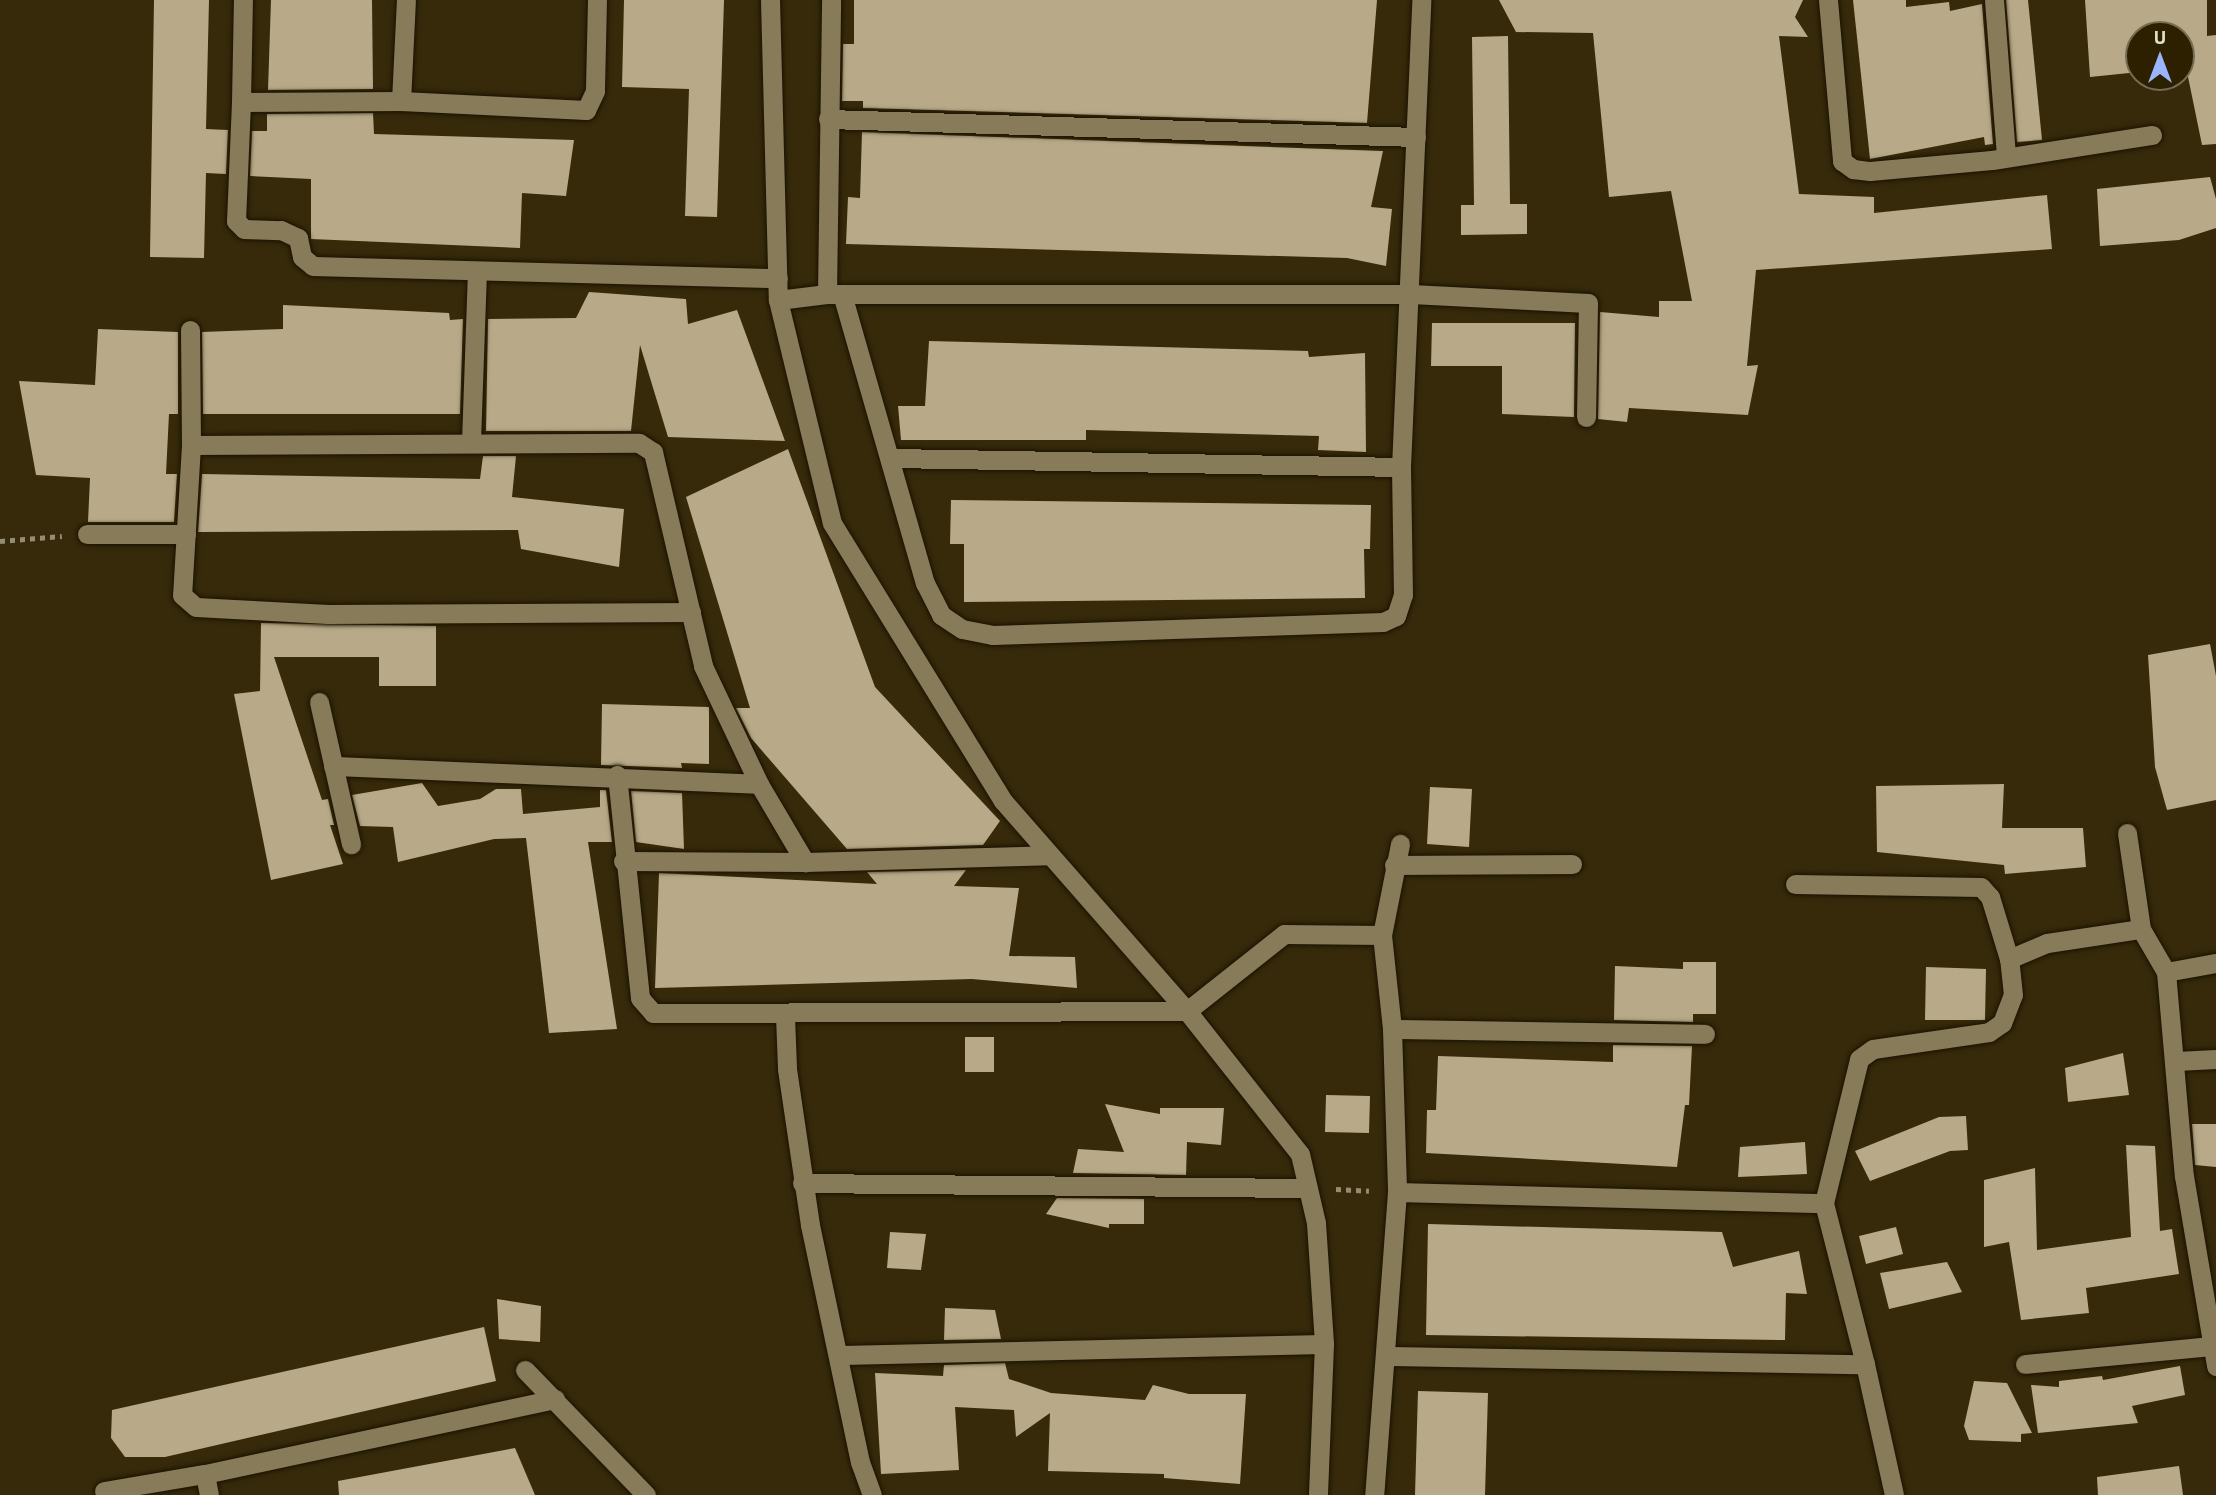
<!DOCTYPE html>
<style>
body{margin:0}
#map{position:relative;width:2216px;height:1495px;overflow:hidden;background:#362a0a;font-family:"Titillium Web",sans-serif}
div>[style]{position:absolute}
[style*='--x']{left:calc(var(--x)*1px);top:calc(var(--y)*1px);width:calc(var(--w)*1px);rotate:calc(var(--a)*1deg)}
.building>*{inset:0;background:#b8aa88}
.path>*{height:4.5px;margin-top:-2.25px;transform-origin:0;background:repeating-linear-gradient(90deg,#958c74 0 5px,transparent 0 10px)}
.roads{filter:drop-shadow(0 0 2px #1b1300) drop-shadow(0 0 2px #1b1300)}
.minor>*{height:19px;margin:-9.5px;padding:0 9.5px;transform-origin:9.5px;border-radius:9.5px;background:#887b5a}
span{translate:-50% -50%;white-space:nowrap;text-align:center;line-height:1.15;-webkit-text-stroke:7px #2c2001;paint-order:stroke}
.north{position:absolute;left:2125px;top:21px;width:70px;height:70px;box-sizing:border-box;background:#2c2001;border:2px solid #766c53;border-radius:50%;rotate:0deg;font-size:19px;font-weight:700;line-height:28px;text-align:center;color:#e5decd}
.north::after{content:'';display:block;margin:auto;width:24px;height:32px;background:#9ab5fd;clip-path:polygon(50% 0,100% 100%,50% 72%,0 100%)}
</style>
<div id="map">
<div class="building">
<div style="clip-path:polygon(154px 0,209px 0,206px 129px,228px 130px,226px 174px,206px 173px,204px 258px,150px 257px)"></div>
<div style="clip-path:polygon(271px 0,372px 0,373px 89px,268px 90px)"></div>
<div style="clip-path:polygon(624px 0,724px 0,717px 217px,685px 216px,689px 89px,622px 87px)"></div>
<div style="clip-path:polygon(854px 0,1377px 0,1367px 123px,863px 108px,863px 101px,842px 101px,843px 44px,854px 44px)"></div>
<div style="clip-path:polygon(1499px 0,1803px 0,1795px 17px,1808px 37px,1779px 36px,1799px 194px,1874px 197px,1874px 213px,2047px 195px,2052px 249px,1756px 270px,1747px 366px,1758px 365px,1748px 415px,1629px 408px,1627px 422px,1598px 419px,1600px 312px,1659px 317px,1659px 301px,1692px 301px,1671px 191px,1609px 197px,1593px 33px,1516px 32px)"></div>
<div style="clip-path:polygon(1853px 0,1906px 0,1906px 7px,1949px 2px,1950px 11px,1982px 4px,1993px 144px,1985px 145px,1984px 137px,1870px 159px)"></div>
<div style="clip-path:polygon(2006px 0,2028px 0,2042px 140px,2017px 142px)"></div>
<div style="clip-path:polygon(2085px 0,2207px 0,2207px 36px,2216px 35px,2216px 144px,2202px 145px,2186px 67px,2181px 67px,2181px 35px,2139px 35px,2139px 72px,2090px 77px)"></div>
<div style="clip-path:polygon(1508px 36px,1510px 204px,1527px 204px,1527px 234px,1461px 235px,1461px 205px,1474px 205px,1472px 37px)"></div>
<div style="clip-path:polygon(373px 113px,374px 134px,574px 140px,566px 196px,522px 193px,520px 248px,311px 239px,311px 179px,250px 176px,252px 131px,267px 131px,267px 114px)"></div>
<div style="clip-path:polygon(862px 132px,1383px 151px,1371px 207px,1392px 209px,1386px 266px,1347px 258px,846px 244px,848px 197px,860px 198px)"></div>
<div style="clip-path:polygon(2210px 177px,2216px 199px,2216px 228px,2179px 240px,2100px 246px,2097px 189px)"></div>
<div style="clip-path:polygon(589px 292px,686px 299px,688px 324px,737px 310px,785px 441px,668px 437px,640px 345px,631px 431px,486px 431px,488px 319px,576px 318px)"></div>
<div style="clip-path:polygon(283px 305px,449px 313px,450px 320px,463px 319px,460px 414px,203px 414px,202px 332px,283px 329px)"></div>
<div style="clip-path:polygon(1432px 323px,1575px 323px,1574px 417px,1502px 414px,1502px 366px,1431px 366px)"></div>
<div style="clip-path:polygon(98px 329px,178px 332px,178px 414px,169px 414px,166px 474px,177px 474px,174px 522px,88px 522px,90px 478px,36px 475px,19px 381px,95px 385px)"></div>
<div style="clip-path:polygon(929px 341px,1308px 351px,1309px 357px,1365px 353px,1366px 452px,1318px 450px,1319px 436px,1086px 430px,1086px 440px,901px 440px,898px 406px,925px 406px)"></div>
<div style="clip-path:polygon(788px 449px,875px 687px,1000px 821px,983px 845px,847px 849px,751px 738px,736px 708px,750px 708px,686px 497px)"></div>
<div style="clip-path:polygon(483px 456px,516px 456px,512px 497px,624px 509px,619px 567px,521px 549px,518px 530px,198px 532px,202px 474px,480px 479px)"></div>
<div style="clip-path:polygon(951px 500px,1371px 505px,1370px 549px,1364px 549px,1365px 598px,964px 602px,964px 544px,950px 544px)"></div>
<div style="clip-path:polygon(261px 623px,436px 626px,436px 686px,379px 686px,379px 657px,274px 657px,322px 800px,328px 799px,334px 825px,330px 825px,343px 864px,271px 880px,234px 694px,260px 691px)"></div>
<div style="clip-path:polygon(2210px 644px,2216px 676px,2216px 800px,2167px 810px,2155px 767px,2148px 655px)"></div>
<div style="clip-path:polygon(602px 704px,709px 707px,709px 764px,681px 763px,682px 768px,601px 765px)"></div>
<div style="clip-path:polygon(422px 783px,438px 806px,480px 799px,496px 789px,521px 789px,523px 814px,600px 807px,600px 790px,606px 790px,612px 842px,588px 842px,617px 1029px,549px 1033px,526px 838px,494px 839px,398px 862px,393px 827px,360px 826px,352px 795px)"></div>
<div style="clip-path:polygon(2004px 784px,2002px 828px,2083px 828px,2086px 867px,2005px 874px,2004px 865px,1877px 852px,1876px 786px)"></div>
<div style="clip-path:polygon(1430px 787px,1472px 789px,1469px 847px,1427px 844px)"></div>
<div style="clip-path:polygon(631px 791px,682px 793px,684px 849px,636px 842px)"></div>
<div style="clip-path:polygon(966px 870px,954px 886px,1019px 888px,1009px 956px,1075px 957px,1077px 988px,972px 979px,655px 988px,659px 873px,877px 884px,867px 872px)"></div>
<div style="clip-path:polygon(1683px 962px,1716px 962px,1716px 1014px,1693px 1014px,1693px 1022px,1614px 1020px,1615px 966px,1683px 969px)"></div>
<div style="clip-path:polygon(1926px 967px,1986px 969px,1985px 1020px,1925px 1020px)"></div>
<div style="clip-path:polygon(965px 1037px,994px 1037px,994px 1072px,965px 1072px)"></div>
<div style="clip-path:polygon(1613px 1045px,1692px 1046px,1689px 1105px,1685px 1105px,1677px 1167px,1426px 1153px,1427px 1110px,1436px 1110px,1438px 1056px,1613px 1062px)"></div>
<div style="clip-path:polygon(2123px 1053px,2129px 1095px,2068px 1102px,2065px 1068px)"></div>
<div style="clip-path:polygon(1326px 1095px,1370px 1096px,1369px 1133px,1325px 1132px)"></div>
<div style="clip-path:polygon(1105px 1104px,1160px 1114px,1160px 1108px,1224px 1108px,1221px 1145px,1187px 1142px,1186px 1175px,1073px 1173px,1078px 1149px,1124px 1152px)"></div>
<div style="clip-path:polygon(1966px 1116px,1968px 1150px,1950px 1151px,1870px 1181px,1855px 1151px,1939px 1117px)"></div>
<div style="clip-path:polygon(2192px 1124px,2216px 1124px,2216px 1167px,2195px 1165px)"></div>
<div style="clip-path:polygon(1805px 1142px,1807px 1174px,1738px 1177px,1740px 1147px)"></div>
<div style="clip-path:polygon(2126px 1145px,2155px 1146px,2160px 1231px,2172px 1229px,2179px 1274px,2086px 1288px,2089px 1313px,2021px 1320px,2009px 1242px,1984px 1247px,1984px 1180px,2035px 1168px,2037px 1250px,2131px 1237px)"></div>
<div style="clip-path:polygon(1057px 1198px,1144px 1199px,1144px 1224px,1109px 1224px,1109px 1228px,1046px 1214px)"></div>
<div style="clip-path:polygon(1428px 1224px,1722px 1232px,1733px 1267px,1799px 1251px,1807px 1294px,1786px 1293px,1785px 1340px,1426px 1335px)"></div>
<div style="clip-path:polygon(1896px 1227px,1903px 1254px,1866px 1264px,1859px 1236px)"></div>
<div style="clip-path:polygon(890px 1232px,926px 1234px,921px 1270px,887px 1268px)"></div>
<div style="clip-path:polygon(1947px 1262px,1962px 1292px,1889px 1309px,1880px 1273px)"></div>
<div style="clip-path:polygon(497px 1299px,541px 1306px,540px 1342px,499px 1339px)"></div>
<div style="clip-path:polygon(945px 1308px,995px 1310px,1001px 1339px,944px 1340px)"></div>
<div style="clip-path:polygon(484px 1327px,496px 1381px,165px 1457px,125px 1457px,111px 1438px,112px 1410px)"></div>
<div style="clip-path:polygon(1005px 1363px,1009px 1379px,1051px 1393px,1145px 1400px,1153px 1385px,1189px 1394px,1246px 1394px,1240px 1484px,1164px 1478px,1164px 1474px,1048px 1471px,1050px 1413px,1016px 1437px,1014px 1410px,955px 1407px,959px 1470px,881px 1474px,875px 1373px,943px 1376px,944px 1365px)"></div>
<div style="clip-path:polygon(2180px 1366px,2185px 1395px,2132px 1406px,2138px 1423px,2038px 1433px,2031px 1385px,2059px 1387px,2059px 1381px,2102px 1376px,2103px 1380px)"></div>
<div style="clip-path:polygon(1974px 1381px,2007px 1383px,2032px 1433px,2021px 1434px,2021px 1442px,1969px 1440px,1964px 1426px)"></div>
<div style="clip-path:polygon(1418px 1391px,1488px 1393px,1485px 1495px,1415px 1495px)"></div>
<div style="clip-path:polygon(515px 1448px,535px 1495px,339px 1495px,338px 1481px)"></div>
<div style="clip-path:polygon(2179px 1466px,2183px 1495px,2098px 1495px,2097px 1477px)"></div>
</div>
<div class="path">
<div style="--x:0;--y:541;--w:62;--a:-4.6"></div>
<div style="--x:1336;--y:1189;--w:33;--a:3"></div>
</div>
<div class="roads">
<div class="minor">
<div style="--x:597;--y:0;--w:91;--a:91.3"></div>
<div style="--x:595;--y:91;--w:21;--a:115"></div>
<div style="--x:586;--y:110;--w:185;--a:-177.2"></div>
<div style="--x:401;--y:101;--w:160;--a:179.6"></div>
<div style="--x:241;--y:102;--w:119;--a:92.4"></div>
<div style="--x:236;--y:221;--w:11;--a:45"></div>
<div style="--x:244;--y:229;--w:37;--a:2"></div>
<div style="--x:281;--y:230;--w:19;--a:25"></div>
<div style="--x:298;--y:238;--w:19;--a:78"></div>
<div style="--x:302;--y:257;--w:14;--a:39"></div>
<div style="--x:313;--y:266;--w:465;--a:1.5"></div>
<div style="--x:770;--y:0;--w:300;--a:88.5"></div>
<div style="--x:778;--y:300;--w:229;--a:76.4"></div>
<div style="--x:832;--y:523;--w:326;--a:58.4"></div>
<div style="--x:1003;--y:801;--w:279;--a:48.8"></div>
<div style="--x:1187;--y:1011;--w:182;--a:51.7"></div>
<div style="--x:1300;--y:1154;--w:71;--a:76.9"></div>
<div style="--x:1316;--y:1223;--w:121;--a:86.2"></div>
<div style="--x:1324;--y:1344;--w:151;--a:92.3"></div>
<div style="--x:1828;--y:0;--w:162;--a:85"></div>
<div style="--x:1842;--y:161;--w:14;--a:36"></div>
<div style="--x:1853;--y:169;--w:17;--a:7"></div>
<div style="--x:1870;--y:171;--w:122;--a:-5.2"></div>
<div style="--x:1992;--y:160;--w:162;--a:-8.9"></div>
<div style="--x:1994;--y:0;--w:157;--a:85.6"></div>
<div style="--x:401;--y:101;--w:101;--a:-87.2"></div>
<div style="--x:241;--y:102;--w:102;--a:-88.9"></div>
<div style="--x:828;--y:119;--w:588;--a:1.75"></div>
<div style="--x:827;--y:294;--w:294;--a:-89.2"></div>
<div style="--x:842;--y:294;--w:301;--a:74"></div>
<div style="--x:925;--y:583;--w:36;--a:63"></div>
<div style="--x:941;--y:615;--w:25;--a:34"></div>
<div style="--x:962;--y:629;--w:32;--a:11"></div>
<div style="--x:993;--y:635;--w:390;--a:-1.9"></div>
<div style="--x:1383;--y:622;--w:14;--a:-25"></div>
<div style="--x:1396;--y:616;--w:22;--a:-72"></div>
<div style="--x:1403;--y:595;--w:128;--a:-90.9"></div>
<div style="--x:1401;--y:467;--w:467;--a:-87.5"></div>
<div style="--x:778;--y:300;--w:49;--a:-7"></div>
<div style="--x:827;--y:294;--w:584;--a:0"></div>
<div style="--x:1411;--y:294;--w:177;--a:2.9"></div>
<div style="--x:1588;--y:303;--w:114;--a:91"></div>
<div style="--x:190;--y:330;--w:115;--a:89.5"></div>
<div style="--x:191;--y:445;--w:150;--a:93.4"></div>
<div style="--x:182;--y:595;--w:18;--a:41"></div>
<div style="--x:196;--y:607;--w:132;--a:3"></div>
<div style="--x:328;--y:614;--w:363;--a:-0.3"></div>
<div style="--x:471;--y:442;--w:171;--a:-88"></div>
<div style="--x:191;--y:445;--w:448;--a:-0.3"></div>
<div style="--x:639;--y:443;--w:17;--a:33"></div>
<div style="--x:653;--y:452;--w:220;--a:76.8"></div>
<div style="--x:703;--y:666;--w:131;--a:64.6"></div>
<div style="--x:759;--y:784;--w:91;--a:59.5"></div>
<div style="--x:892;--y:458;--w:509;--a:1.01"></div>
<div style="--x:87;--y:534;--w:99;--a:0"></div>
<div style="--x:319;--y:702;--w:146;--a:77.3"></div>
<div style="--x:333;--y:766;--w:426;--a:2.4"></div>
<div style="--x:617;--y:775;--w:224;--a:84.1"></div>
<div style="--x:640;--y:998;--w:20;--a:49"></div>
<div style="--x:653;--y:1013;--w:534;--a:-0.21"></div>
<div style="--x:1187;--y:1011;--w:124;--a:-38.4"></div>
<div style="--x:1284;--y:934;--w:98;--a:0.6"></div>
<div style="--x:1382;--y:935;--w:95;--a:83.9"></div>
<div style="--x:1392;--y:1029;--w:163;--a:88.2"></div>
<div style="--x:1397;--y:1192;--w:304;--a:94.3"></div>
<div style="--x:2127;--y:833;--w:97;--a:81.7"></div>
<div style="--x:623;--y:861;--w:182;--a:0.3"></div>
<div style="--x:805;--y:862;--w:244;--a:-1.6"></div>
<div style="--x:1394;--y:865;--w:178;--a:-0.3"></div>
<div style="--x:1382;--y:935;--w:93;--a:-78.8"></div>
<div style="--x:2009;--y:959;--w:41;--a:-22.8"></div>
<div style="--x:2047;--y:943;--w:95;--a:-8.5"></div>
<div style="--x:2141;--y:929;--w:50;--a:59.8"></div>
<div style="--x:2166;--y:972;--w:205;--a:85"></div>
<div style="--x:2184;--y:1176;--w:193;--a:80.4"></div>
<div style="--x:2166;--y:972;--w:51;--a:-10.2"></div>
<div style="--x:785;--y:1016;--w:53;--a:87.8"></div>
<div style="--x:787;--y:1069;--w:158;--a:81.6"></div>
<div style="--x:810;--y:1225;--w:242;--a:78.1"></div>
<div style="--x:860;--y:1462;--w:35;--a:70"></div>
<div style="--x:1392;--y:1029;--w:313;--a:0.9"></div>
<div style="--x:2176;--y:1061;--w:40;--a:-2.9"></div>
<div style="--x:802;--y:1183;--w:505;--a:0.57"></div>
<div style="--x:1397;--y:1192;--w:427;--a:1.5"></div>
<div style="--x:840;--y:1355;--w:484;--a:-1.3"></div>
<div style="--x:1386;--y:1356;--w:479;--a:1"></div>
<div style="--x:1865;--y:1364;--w:166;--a:-104.3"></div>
<div style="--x:1824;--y:1203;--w:148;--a:-76.3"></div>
<div style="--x:1859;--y:1059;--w:17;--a:-36"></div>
<div style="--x:1873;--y:1049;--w:117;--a:-8.3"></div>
<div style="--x:1989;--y:1032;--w:16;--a:-35"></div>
<div style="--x:2002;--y:1023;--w:30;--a:-69"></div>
<div style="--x:2013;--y:995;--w:36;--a:-96"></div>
<div style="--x:2009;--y:959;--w:65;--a:-107"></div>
<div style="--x:1990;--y:897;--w:13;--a:-132"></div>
<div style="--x:1981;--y:887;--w:186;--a:-179.1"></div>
<div style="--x:1865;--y:1364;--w:134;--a:77.5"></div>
<div style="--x:2025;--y:1364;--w:188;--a:-5.5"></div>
<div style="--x:525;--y:1370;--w:174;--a:45.9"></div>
<div style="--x:104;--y:1491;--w:102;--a:-9.6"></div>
<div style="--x:209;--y:1495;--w:21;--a:-101"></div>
<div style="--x:205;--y:1474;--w:358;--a:-12.1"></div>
</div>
</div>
<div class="north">U</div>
</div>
